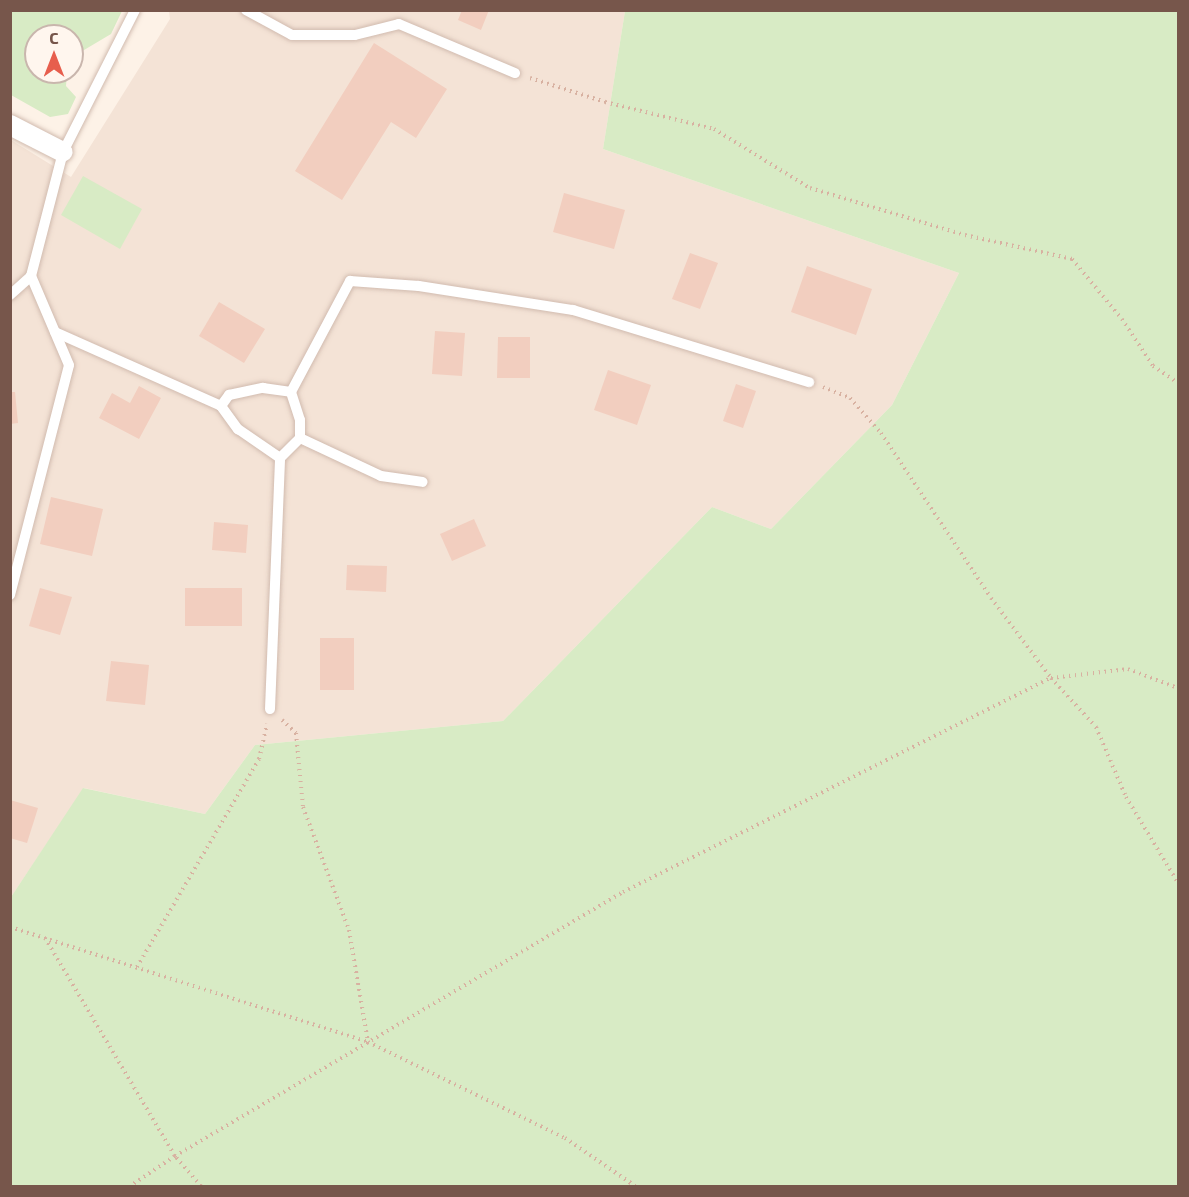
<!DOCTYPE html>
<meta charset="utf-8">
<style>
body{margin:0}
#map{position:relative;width:1189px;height:1197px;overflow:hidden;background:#fdf2e7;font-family:"Exo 2",sans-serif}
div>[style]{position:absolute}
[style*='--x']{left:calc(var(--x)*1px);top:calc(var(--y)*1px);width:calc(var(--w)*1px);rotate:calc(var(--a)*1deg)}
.residential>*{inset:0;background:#f4e3d6}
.green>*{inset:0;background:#d8ebc5}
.building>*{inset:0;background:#f2cebf}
.path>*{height:4px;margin-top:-2px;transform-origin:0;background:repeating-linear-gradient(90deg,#d8b1a1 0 1.5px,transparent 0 6px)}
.roads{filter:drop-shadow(0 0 2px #d1bbaf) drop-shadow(0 0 2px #d1bbaf)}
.service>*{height:10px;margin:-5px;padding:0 5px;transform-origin:5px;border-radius:5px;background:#fff}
.minor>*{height:20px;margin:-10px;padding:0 10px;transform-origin:10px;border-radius:10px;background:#fff}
span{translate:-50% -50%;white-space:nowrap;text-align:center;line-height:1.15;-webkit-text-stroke:4.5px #fff6ee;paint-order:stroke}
.frame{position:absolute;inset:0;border:12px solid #77564b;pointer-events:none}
.north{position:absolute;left:24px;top:24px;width:60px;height:60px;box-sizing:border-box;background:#fff6ee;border:2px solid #c9b6ad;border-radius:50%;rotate:0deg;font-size:16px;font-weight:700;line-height:24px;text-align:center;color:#77564b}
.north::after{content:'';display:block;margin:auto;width:21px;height:27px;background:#e75e4d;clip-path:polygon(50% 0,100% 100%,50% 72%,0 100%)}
</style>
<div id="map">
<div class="residential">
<div style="clip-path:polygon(169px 11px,625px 11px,603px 149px,959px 273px,892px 405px,771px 529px,712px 507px,503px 721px,255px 745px,205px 814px,84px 788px,11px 897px,11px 140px,71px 177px,170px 19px)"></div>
</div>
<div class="green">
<div style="clip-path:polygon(11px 10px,122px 11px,111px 34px,79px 53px,72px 63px,72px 36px,36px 36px,36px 72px,67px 72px,66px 86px,76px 97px,68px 114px,50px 117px,11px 95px)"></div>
<div style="clip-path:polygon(625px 11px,1178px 11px,1178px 1186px,11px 1186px,11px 897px,83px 788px,205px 814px,255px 745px,503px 721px,712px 507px,771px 529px,892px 405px,959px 273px,603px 149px)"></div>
<div style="clip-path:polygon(83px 176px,142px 209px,120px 249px,61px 215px)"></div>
</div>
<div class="building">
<div style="clip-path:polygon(462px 10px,489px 10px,481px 30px,458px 20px)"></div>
<div style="clip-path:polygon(374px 43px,447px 89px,416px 138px,391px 122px,342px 200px,295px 171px)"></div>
<div style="clip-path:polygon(564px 193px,625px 210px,614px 249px,553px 232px)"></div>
<div style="clip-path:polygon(690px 253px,718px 263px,700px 309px,672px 299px)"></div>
<div style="clip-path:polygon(807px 266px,872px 289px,856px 335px,791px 312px)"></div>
<div style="clip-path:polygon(219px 302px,265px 329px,244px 363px,199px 336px)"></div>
<div style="clip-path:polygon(435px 331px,465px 333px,462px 376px,432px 374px)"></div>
<div style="clip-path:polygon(498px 337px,530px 337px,530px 378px,497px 378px)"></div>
<div style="clip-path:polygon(608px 370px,651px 385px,637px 425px,594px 410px)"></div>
<div style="clip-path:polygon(736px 384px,756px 391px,743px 428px,723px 421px)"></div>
<div style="clip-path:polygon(139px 386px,161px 398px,139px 439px,99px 418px,112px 393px,130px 403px)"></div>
<div style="clip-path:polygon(10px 392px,15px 392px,18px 423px,10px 424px)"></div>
<div style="clip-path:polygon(51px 497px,103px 509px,92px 556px,40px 544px)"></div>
<div style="clip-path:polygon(474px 519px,486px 546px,452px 561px,440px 534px)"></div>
<div style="clip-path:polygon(214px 522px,248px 525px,246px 553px,212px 550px)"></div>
<div style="clip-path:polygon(347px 565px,387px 566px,386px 592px,346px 590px)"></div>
<div style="clip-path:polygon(40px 588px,72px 597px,60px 635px,29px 626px)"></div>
<div style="clip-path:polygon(185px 588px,242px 588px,242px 626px,185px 626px)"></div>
<div style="clip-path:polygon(320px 638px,354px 638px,354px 690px,320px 690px)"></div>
<div style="clip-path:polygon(111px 661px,149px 665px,145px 705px,106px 701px)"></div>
<div style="clip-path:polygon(10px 800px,38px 808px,27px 843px,10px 838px)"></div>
</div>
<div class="path">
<div style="--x:530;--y:78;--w:79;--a:17.7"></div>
<div style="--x:605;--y:102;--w:112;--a:13.9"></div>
<div style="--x:714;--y:129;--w:113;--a:31.6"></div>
<div style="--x:810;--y:188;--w:162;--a:16.9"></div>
<div style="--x:965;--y:235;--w:110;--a:12.6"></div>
<div style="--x:1072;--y:259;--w:78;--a:50.2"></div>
<div style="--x:1122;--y:319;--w:56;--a:56.6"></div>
<div style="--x:1153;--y:366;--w:30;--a:34"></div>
<div style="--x:823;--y:387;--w:29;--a:22"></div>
<div style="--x:850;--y:398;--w:47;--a:48.5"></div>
<div style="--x:881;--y:433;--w:198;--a:56.3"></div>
<div style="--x:991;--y:598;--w:100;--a:53.1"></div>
<div style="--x:1051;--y:678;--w:67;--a:47.4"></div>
<div style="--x:1096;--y:727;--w:76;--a:66.8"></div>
<div style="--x:1126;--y:797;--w:100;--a:58.8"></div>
<div style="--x:282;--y:720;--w:19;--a:43"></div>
<div style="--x:296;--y:733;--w:74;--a:84.6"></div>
<div style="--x:303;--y:807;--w:131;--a:69.5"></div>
<div style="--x:349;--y:930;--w:114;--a:80.4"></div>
<div style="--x:10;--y:927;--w:376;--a:17.8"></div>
<div style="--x:368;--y:1042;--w:219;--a:26"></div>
<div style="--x:565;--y:1138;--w:85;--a:34.4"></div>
<div style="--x:45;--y:938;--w:254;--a:59.2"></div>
<div style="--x:175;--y:1156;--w:54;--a:146.3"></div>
<div style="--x:137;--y:967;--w:241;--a:-59.6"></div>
<div style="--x:259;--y:759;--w:36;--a:-77"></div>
<div style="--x:201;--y:1186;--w:40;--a:-131"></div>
<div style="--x:175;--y:1156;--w:520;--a:-30.51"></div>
<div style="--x:623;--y:892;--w:479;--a:-26.6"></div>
<div style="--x:1051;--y:678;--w:78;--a:-6.7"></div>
<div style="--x:1128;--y:669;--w:53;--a:20.8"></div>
</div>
<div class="roads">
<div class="service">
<div style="--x:246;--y:10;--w:52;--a:28.5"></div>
<div style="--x:292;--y:35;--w:63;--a:0"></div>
<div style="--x:355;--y:35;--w:45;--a:-14"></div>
<div style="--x:399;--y:24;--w:126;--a:22.9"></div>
<div style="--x:10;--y:295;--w:28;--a:-42"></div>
<div style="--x:55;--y:332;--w:182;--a:24"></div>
<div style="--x:221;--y:406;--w:14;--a:-54"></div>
<div style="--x:229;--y:395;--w:35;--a:-12"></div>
<div style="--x:263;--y:388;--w:28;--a:8"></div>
<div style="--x:291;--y:392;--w:126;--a:-62"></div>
<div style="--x:350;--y:281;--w:69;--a:4.1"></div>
<div style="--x:419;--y:286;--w:156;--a:8.9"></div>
<div style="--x:573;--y:310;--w:247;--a:17"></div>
<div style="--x:221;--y:406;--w:29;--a:54"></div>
<div style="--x:238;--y:429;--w:51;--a:34.6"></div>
<div style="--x:300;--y:438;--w:89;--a:25.1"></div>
<div style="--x:381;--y:476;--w:42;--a:8.1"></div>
<div style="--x:10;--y:595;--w:237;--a:-75.6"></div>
<div style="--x:69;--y:365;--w:97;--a:-113.1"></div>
<div style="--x:31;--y:276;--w:128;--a:-75.5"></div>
<div style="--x:63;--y:152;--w:159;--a:-63.1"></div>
<div style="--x:270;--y:709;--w:251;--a:-87.7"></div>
<div style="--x:280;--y:458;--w:28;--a:-45"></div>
<div style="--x:300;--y:438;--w:18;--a:-90"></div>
<div style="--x:300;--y:420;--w:29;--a:-108"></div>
</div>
<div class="minor">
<div style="--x:10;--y:125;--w:59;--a:27"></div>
</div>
</div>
<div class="frame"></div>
<div class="north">С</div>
</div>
